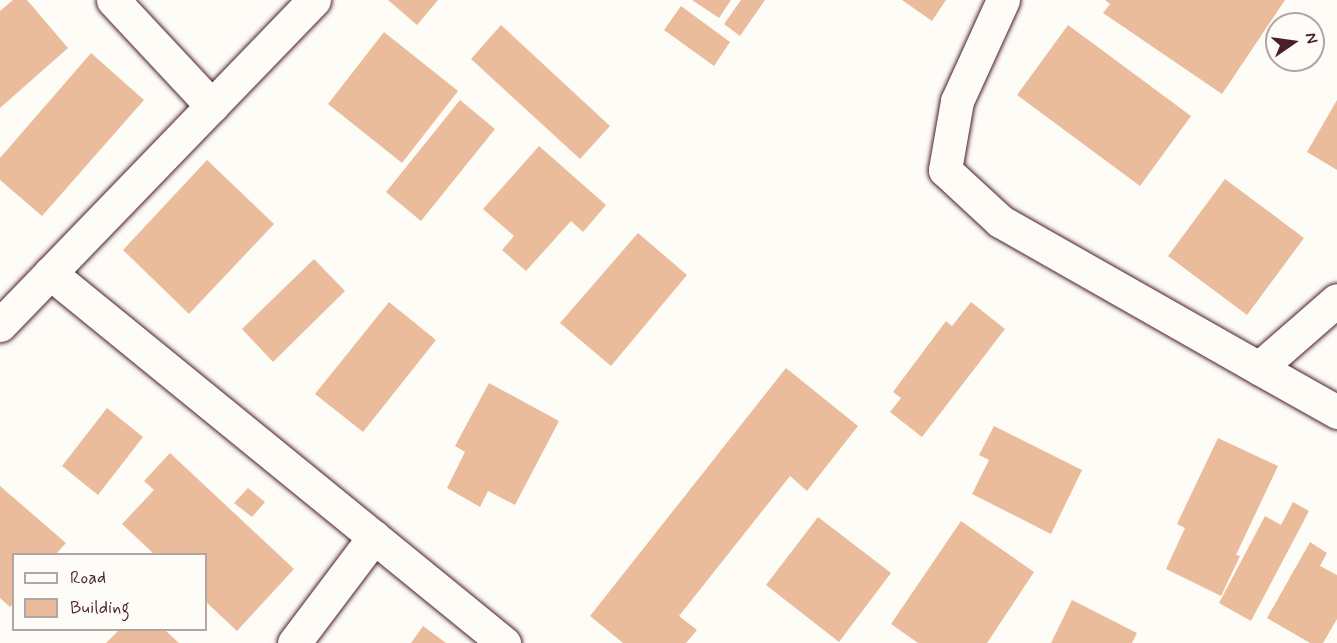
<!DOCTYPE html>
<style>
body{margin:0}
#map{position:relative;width:1337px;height:643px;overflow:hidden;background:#fdfcf7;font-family:Mynerve,sans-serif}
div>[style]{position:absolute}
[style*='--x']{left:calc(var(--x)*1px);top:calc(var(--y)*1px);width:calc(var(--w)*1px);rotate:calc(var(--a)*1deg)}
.building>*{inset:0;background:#ebbc9c}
.roads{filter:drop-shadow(0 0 2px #4a1f2b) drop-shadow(0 0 2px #4a1f2b)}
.street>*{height:33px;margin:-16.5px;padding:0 16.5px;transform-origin:16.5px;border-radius:16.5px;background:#fdfcf7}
span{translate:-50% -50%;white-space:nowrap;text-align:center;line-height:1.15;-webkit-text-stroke:5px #fdfcf7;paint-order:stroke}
.legend{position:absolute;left:12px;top:553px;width:195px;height:78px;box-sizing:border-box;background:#fdfcf7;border:2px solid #b5a4a5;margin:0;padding:8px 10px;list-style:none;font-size:18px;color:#4a1f2b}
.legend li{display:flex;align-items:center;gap:12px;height:30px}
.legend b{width:30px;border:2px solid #b5a4a5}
.north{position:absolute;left:1265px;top:12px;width:60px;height:60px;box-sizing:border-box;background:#fdfcf7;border:2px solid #b5a4a5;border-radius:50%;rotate:77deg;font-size:16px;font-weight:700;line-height:24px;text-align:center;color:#4a1f2b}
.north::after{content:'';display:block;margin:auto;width:21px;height:27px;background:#4a1f2b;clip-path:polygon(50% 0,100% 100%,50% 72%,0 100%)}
</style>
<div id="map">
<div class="building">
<div style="clip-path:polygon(13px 0,27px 0,68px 48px,0 108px,0 11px)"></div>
<div style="clip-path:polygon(388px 0,438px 0,417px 25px)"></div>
<div style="clip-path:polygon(692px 0,731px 0,719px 18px)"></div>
<div style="clip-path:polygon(741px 0,765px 0,740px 36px,724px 24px)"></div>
<div style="clip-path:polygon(902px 0,946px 0,932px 21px)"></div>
<div style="clip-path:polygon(1105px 0,1285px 0,1222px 94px,1103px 13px,1110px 4px)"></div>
<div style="clip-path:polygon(681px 6px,730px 42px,714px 66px,664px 30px)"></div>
<div style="clip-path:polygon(501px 25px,610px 126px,580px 159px,471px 59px)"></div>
<div style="clip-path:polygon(1068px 25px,1191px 116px,1140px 186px,1017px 95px)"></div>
<div style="clip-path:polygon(384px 32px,458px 91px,402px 163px,328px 104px)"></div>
<div style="clip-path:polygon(91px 53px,144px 100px,42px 216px,0 180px,0 158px)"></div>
<div style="clip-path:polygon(460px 100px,495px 129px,421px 221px,386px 192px)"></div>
<div style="clip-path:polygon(1337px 100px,1337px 170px,1307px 152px)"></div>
<div style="clip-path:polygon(539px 146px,606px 205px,583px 232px,571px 221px,526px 271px,502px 250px,514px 236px,483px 209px)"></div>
<div style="clip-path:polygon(207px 160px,274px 224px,189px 314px,123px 250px)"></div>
<div style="clip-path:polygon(1225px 179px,1304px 238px,1247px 315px,1168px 256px)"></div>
<div style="clip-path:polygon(638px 233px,687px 275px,611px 366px,560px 323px)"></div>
<div style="clip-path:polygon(314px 259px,345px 291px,273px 362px,242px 329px)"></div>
<div style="clip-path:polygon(389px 302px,436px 340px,363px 432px,315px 394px)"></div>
<div style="clip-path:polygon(971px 302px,1005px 329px,922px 437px,890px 412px,901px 398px,893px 392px,946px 321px,952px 326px)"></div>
<div style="clip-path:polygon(786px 368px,858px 426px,807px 491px,790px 476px,679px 616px,697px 630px,686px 643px,623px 643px,590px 616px)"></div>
<div style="clip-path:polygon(489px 383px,559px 421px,515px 505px,488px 491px,480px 507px,447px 488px,465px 452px,455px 446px)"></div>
<div style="clip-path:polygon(107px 408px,143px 437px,98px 495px,62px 466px)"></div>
<div style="clip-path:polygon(994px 426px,1082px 470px,1051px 534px,972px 494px,989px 460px,979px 455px)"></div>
<div style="clip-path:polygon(1218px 438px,1278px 466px,1236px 555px,1240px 556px,1221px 596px,1166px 569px,1185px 528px,1177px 524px)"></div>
<div style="clip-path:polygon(170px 453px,294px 569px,237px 631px,206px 602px,206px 554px,154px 554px,122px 524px,154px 490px,144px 481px)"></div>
<div style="clip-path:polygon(0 486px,66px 543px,56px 554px,14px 554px,14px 603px,10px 607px,0 598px)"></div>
<div style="clip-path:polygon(248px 488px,265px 502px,252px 517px,234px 503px)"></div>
<div style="clip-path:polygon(1293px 502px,1309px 511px,1251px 621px,1219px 603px,1265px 516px,1281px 525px)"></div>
<div style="clip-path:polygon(818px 517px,891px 573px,839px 642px,766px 585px)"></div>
<div style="clip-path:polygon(961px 521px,1034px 572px,987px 643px,918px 643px,891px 624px)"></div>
<div style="clip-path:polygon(1310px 542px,1327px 553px,1320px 566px,1337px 575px,1337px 619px,1323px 643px,1310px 643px,1267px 618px)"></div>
<div style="clip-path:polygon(1072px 600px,1137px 633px,1132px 643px,1051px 643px)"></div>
<div style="clip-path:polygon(423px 626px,446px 643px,411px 643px)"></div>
<div style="clip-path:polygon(119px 630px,165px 630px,179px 643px,106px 643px)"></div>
</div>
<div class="roads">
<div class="street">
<div style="--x:113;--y:0;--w:145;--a:47"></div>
<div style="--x:1003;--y:0;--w:111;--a:114.5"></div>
<div style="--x:957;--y:101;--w:70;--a:99.9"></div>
<div style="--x:945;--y:170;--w:75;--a:42.8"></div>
<div style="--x:1000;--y:221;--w:298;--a:29.6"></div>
<div style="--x:1259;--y:368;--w:103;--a:-41.1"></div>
<div style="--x:50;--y:273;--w:586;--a:39.18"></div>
<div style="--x:0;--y:325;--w:452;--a:-46"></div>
<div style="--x:1259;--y:368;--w:90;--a:29.4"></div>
<div style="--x:294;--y:643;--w:133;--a:-53"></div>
</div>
</div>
<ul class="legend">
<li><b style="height:8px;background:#fdfcf7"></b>Road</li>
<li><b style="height:16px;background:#ebbc9c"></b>Building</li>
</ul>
<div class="north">N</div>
</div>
